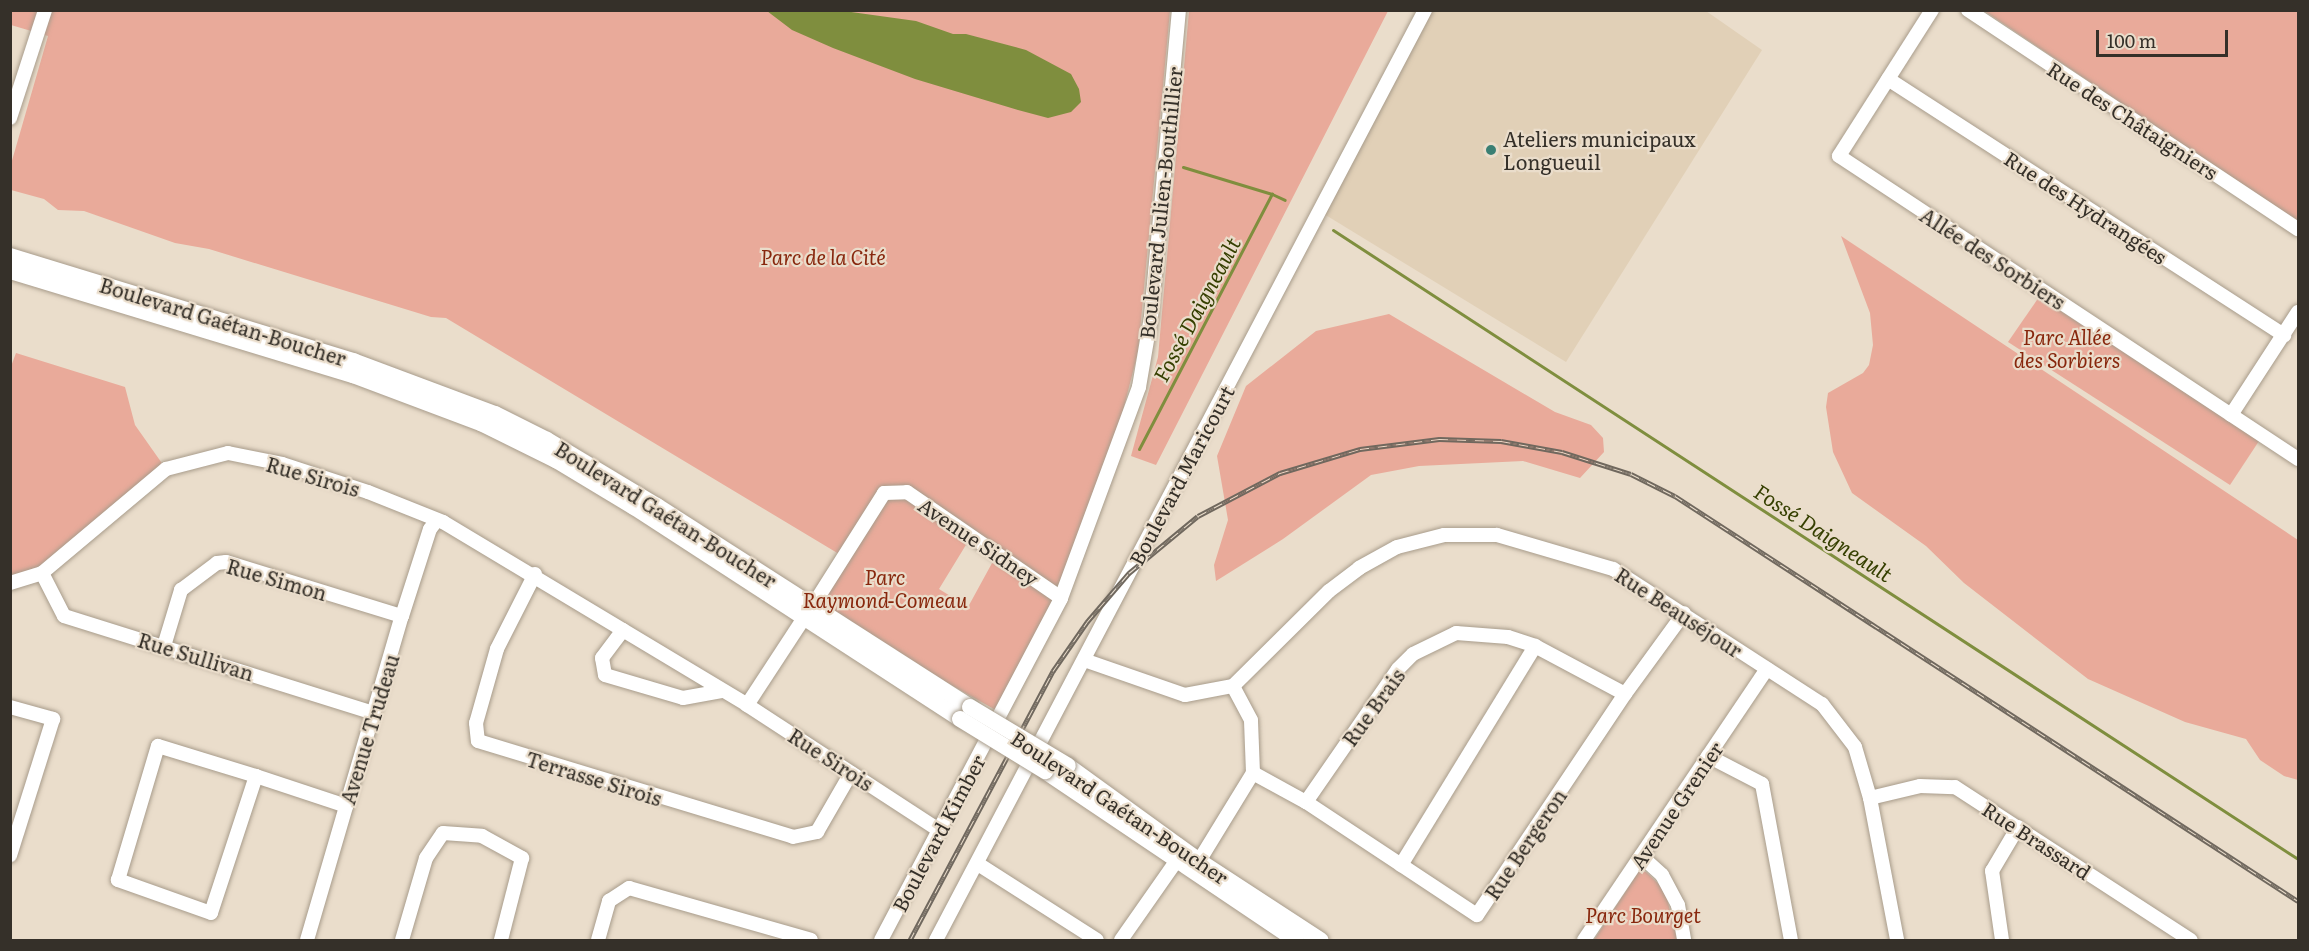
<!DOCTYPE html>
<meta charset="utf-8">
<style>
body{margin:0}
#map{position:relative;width:2309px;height:951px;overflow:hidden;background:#eaddcb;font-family:Literata,serif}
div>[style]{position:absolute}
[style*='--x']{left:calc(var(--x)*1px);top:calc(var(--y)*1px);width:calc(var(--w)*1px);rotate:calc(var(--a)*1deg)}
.built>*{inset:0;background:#e1d0b7}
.green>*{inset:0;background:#e9aa9a}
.water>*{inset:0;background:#7f8e3e}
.stream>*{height:3px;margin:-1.5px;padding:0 1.5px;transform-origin:1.5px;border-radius:1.5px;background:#7f8e3e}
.roads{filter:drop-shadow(0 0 2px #a89c8b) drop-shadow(0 0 2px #a89c8b)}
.minor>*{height:14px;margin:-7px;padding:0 7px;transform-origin:7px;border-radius:7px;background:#fff}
.major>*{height:16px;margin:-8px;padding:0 8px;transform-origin:8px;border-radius:8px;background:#fff}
.rail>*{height:5px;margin-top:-2.5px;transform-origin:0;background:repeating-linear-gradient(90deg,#eaddcb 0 9px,#70685e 0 18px);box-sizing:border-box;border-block:2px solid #70685e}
.bridges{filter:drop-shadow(0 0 2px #a89c8b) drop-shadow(0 0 2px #a89c8b)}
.major-bridge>*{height:16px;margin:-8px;padding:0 8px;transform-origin:8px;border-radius:8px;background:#fff}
.dots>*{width:16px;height:16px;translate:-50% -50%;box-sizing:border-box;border:3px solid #eaddcb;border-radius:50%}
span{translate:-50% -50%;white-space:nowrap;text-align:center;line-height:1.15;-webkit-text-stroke:4.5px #eaddcb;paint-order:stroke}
.street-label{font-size:20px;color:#353029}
.poi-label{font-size:20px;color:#353029}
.left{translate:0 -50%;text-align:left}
.park-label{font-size:20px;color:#88270d;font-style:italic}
.water-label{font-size:21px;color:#353f00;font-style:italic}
.frame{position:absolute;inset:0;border:12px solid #353029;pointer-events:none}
.scale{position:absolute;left:2096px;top:30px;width:132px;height:27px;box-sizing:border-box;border:3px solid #353029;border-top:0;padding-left:8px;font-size:18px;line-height:21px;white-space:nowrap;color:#353029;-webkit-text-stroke:4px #eaddcb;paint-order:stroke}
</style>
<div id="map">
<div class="built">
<div style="clip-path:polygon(1430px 11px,1706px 11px,1762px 50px,1566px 362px,1324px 214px)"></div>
</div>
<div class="green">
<div style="clip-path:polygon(10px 11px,1170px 11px,1138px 352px,1118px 430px,1059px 594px,972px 535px,939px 589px,968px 607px,997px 554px,1061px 598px,1001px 713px,812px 607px,844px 557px,446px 318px,431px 317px,209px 249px,175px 243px,84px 211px,58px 210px,44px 199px,11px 190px,11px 164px,48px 36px,11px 25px)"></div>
<div style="clip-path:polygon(1189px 11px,1388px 11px,1156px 465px,1131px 456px,1158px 357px)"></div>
<div style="clip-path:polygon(2298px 11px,2298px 222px,1986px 12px,1986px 10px)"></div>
<div style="clip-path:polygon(1841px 236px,2298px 540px,2298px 780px,2284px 776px,2260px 760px,2246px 739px,2185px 722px,2088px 679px,1964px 583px,1926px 546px,1852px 493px,1833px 452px,1826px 407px,1828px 393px,1863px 373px,1869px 365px,1873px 345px,1870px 313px)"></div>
<div style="clip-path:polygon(2039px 297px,2259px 441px,2230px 485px,2008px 342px)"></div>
<div style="clip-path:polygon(1389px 314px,1555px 412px,1591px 425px,1603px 438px,1604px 452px,1580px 478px,1523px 461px,1419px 466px,1371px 475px,1283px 539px,1216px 581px,1214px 565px,1228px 520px,1217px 456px,1246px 386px,1316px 331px)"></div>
<div style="clip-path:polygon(16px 353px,125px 387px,135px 425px,166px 469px,64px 556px,11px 583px,10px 369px)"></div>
<div style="clip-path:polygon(1639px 871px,1646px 872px,1665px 890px,1677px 940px,1594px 940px)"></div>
</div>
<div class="water">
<div style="clip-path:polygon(767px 11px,844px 11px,916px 21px,953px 34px,966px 34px,1026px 50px,1071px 74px,1079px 89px,1081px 102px,1071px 112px,1048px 118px,1018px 110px,915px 79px,833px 48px,792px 30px)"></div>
</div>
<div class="stream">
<div style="--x:1183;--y:167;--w:93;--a:16.9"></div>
<div style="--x:1333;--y:230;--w:1152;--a:33.1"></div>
<div style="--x:1139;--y:449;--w:288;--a:-62.5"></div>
<div style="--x:1272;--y:194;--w:14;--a:25"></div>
</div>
<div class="roads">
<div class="minor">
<div style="--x:1932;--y:10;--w:173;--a:122.5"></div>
<div style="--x:1839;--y:156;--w:550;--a:33.43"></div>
<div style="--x:1968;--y:10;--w:396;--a:33.6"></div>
<div style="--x:1888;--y:79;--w:472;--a:32.9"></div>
<div style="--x:10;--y:118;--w:114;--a:-72"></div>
<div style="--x:2231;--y:415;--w:123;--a:-57"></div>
<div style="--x:42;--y:573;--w:48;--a:62.9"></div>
<div style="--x:64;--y:616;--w:324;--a:17.4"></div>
<div style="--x:535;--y:574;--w:84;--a:116.9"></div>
<div style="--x:497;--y:649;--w:77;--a:105.8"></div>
<div style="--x:476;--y:723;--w:18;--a:84"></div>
<div style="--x:478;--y:741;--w:329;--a:16.9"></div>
<div style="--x:793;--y:837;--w:25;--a:-12"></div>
<div style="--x:817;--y:832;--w:68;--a:-60"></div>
<div style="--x:10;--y:583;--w:34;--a:-17"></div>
<div style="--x:42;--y:573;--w:162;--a:-40"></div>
<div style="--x:166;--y:469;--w:64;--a:-14.5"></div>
<div style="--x:228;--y:453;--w:55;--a:11.5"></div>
<div style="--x:282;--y:464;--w:90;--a:18"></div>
<div style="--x:368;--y:492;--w:81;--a:21.8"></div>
<div style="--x:443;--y:522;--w:355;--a:31"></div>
<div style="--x:747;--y:705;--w:229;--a:33.1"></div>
<div style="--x:812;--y:607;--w:135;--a:-57.7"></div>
<div style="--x:884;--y:493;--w:23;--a:-2"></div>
<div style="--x:907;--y:492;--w:187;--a:34.5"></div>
<div style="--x:623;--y:630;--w:35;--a:127"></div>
<div style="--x:602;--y:658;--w:17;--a:80"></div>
<div style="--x:605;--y:675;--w:81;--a:16.4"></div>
<div style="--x:683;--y:698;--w:39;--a:-10"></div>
<div style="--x:164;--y:646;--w:59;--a:-73.1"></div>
<div style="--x:181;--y:590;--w:45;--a:-36.9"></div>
<div style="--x:217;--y:563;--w:9;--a:-6"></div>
<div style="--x:226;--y:562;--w:184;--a:17.1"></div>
<div style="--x:1084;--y:660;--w:107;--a:19.1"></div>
<div style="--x:1185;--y:695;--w:49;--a:-10.6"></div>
<div style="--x:1233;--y:686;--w:135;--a:-44.7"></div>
<div style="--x:1329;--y:591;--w:38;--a:-37"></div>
<div style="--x:1359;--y:568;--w:43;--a:-28.9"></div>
<div style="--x:1397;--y:547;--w:49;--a:-14.3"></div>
<div style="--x:1444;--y:535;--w:53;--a:0"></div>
<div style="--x:1497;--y:535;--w:121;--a:16.3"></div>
<div style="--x:1613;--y:569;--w:249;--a:32.9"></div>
<div style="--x:1822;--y:704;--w:54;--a:52.5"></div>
<div style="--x:1855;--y:747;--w:53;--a:73.6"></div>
<div style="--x:1870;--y:798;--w:145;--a:79.2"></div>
<div style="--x:747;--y:705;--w:104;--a:-56.8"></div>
<div style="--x:10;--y:707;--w:45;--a:15.6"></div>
<div style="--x:53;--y:719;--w:143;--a:107.5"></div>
<div style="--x:1708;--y:756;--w:61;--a:27.4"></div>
<div style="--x:1762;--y:784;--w:159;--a:79.5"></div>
<div style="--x:1253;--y:773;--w:60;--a:28.7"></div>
<div style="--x:1306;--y:802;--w:205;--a:33.5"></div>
<div style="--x:1477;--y:915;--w:266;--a:-56.2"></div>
<div style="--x:1625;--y:694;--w:100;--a:-53.9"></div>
<div style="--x:256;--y:776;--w:144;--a:108.2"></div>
<div style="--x:211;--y:913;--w:99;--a:-160.5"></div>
<div style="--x:118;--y:880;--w:140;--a:-73.4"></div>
<div style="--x:158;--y:746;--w:102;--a:17"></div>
<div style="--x:256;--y:776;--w:95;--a:18.4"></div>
<div style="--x:1870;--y:798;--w:51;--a:-13.5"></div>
<div style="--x:1920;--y:786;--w:35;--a:2"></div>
<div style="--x:1955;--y:787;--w:281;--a:33"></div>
<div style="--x:1306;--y:802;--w:162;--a:-55.3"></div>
<div style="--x:1398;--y:669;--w:21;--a:-45"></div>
<div style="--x:1413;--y:654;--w:48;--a:-26"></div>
<div style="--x:1456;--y:633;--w:52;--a:4.4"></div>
<div style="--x:1508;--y:637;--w:28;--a:18"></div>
<div style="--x:1535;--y:646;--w:102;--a:28.1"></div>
<div style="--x:1641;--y:856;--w:28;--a:42"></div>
<div style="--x:1662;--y:875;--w:34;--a:62"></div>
<div style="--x:1678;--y:905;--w:36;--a:80"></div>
<div style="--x:1199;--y:861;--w:103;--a:-58.5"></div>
<div style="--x:1253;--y:773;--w:53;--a:-92.2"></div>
<div style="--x:1251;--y:720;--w:38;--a:-118"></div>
<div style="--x:978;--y:864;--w:141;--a:32.6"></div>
<div style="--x:1401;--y:865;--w:257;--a:-58.5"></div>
<div style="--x:307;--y:940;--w:338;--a:-73.7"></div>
<div style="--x:402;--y:616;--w:91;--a:-72.2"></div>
<div style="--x:430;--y:529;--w:11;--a:-52"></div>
<div style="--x:402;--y:940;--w:85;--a:-73.7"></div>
<div style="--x:426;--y:858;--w:30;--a:-56"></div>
<div style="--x:443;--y:833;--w:39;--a:4"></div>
<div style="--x:482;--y:836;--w:46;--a:28.8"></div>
<div style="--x:522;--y:858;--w:85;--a:104.4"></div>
<div style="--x:598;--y:940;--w:41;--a:-74.2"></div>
<div style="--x:609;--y:901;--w:24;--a:-33"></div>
<div style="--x:629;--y:888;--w:189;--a:15.9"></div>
<div style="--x:881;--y:940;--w:386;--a:-62.2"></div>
<div style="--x:1061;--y:598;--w:225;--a:-69.7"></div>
<div style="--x:1139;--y:387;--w:71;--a:-80.3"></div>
<div style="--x:1151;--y:317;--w:308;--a:-84.8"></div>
<div style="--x:936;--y:940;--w:1051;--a:-62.26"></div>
<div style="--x:1121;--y:940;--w:98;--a:-55"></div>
<div style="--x:1584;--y:940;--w:327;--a:-56"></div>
<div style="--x:2002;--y:940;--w:70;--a:-98.2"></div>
<div style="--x:1992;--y:871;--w:51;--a:-59.4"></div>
</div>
<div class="major">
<div style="--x:10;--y:256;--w:359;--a:17"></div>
<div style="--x:353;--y:361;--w:152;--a:20.5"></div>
<div style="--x:495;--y:414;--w:58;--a:26.6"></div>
<div style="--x:547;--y:440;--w:128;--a:31"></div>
<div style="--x:657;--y:506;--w:372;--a:32.7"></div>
<div style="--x:10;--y:271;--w:358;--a:16.9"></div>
<div style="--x:353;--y:375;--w:137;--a:20.6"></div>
<div style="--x:481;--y:423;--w:84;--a:26.3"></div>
<div style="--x:556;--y:460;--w:91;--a:31.1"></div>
<div style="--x:634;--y:507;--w:389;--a:33"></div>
<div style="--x:1068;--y:766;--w:162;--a:35.9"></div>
<div style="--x:1199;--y:861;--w:145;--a:33.1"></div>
<div style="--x:1045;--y:771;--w:303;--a:34"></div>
</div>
</div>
<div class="rail">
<div style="--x:910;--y:940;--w:305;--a:-62"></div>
<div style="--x:1053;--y:671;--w:60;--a:-55.2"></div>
<div style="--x:1087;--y:622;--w:65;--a:-49.4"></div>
<div style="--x:1129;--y:573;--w:89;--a:-39.6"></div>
<div style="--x:1198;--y:516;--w:93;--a:-27.7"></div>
<div style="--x:1280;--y:473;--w:84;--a:-16.7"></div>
<div style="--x:1360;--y:449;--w:80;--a:-7.2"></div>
<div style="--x:1439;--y:439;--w:62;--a:1.8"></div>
<div style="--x:1501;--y:441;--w:62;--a:10.2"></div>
<div style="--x:1562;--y:452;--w:72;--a:17.7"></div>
<div style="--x:1631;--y:474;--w:49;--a:26.6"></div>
<div style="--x:1675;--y:496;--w:743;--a:33.03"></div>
</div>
<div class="bridges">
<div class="major-bridge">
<div style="--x:970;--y:707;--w:114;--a:31"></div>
<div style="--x:960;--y:719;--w:100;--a:31.5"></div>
</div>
</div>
<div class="dots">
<div style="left:1491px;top:150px;background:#3a7f73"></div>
</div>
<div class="street-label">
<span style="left:2133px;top:120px;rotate:33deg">Rue des Châtaigniers</span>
<span style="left:1160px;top:203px;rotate:-84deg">Boulevard Julien-Bouthillier</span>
<span style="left:2086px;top:207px;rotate:33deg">Rue des Hydrangées</span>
<span style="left:1993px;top:258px;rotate:33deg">Allée des Sorbiers</span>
<span style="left:223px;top:321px;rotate:17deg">Boulevard Gaétan-Boucher</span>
<span style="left:1181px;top:475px;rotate:-62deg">Boulevard Maricourt</span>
<span style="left:313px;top:476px;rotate:16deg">Rue Sirois</span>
<span style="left:666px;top:514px;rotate:32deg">Boulevard Gaétan-Boucher</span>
<span style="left:979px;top:541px;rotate:34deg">Avenue Sidney</span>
<span style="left:277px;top:579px;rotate:16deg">Rue Simon</span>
<span style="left:1679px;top:612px;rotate:33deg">Rue Beauséjour</span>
<span style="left:196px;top:656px;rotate:17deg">Rue Sullivan</span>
<span style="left:1373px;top:707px;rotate:-54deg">Rue Brais</span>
<span style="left:369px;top:729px;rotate:-73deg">Avenue Trudeau</span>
<span style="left:831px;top:759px;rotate:33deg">Rue Sirois</span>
<span style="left:594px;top:778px;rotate:17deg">Terrasse Sirois</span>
<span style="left:1676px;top:805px;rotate:-56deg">Avenue Grenier</span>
<span style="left:1120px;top:807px;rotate:34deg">Boulevard Gaétan-Boucher</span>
<span style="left:938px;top:833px;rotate:-62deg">Boulevard Kimber</span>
<span style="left:2037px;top:840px;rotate:33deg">Rue Brassard</span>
<span style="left:1525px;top:844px;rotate:-56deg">Rue Bergeron</span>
</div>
<div class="poi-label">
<span class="left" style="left:1503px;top:150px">Ateliers municipaux<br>Longueuil</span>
</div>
<div class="park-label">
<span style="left:823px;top:256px">Parc de la Cité</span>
<span style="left:2067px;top:348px">Parc Allée<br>des Sorbiers</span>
<span style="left:885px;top:588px">Parc<br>Raymond-Comeau</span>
<span style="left:1643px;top:914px">Parc Bourget</span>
</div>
<div class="water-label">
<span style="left:1196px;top:309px;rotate:-62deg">Fossé Daigneault</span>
<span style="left:1824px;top:532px;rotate:33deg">Fossé Daigneault</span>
</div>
<div class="frame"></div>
<div class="scale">100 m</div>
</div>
